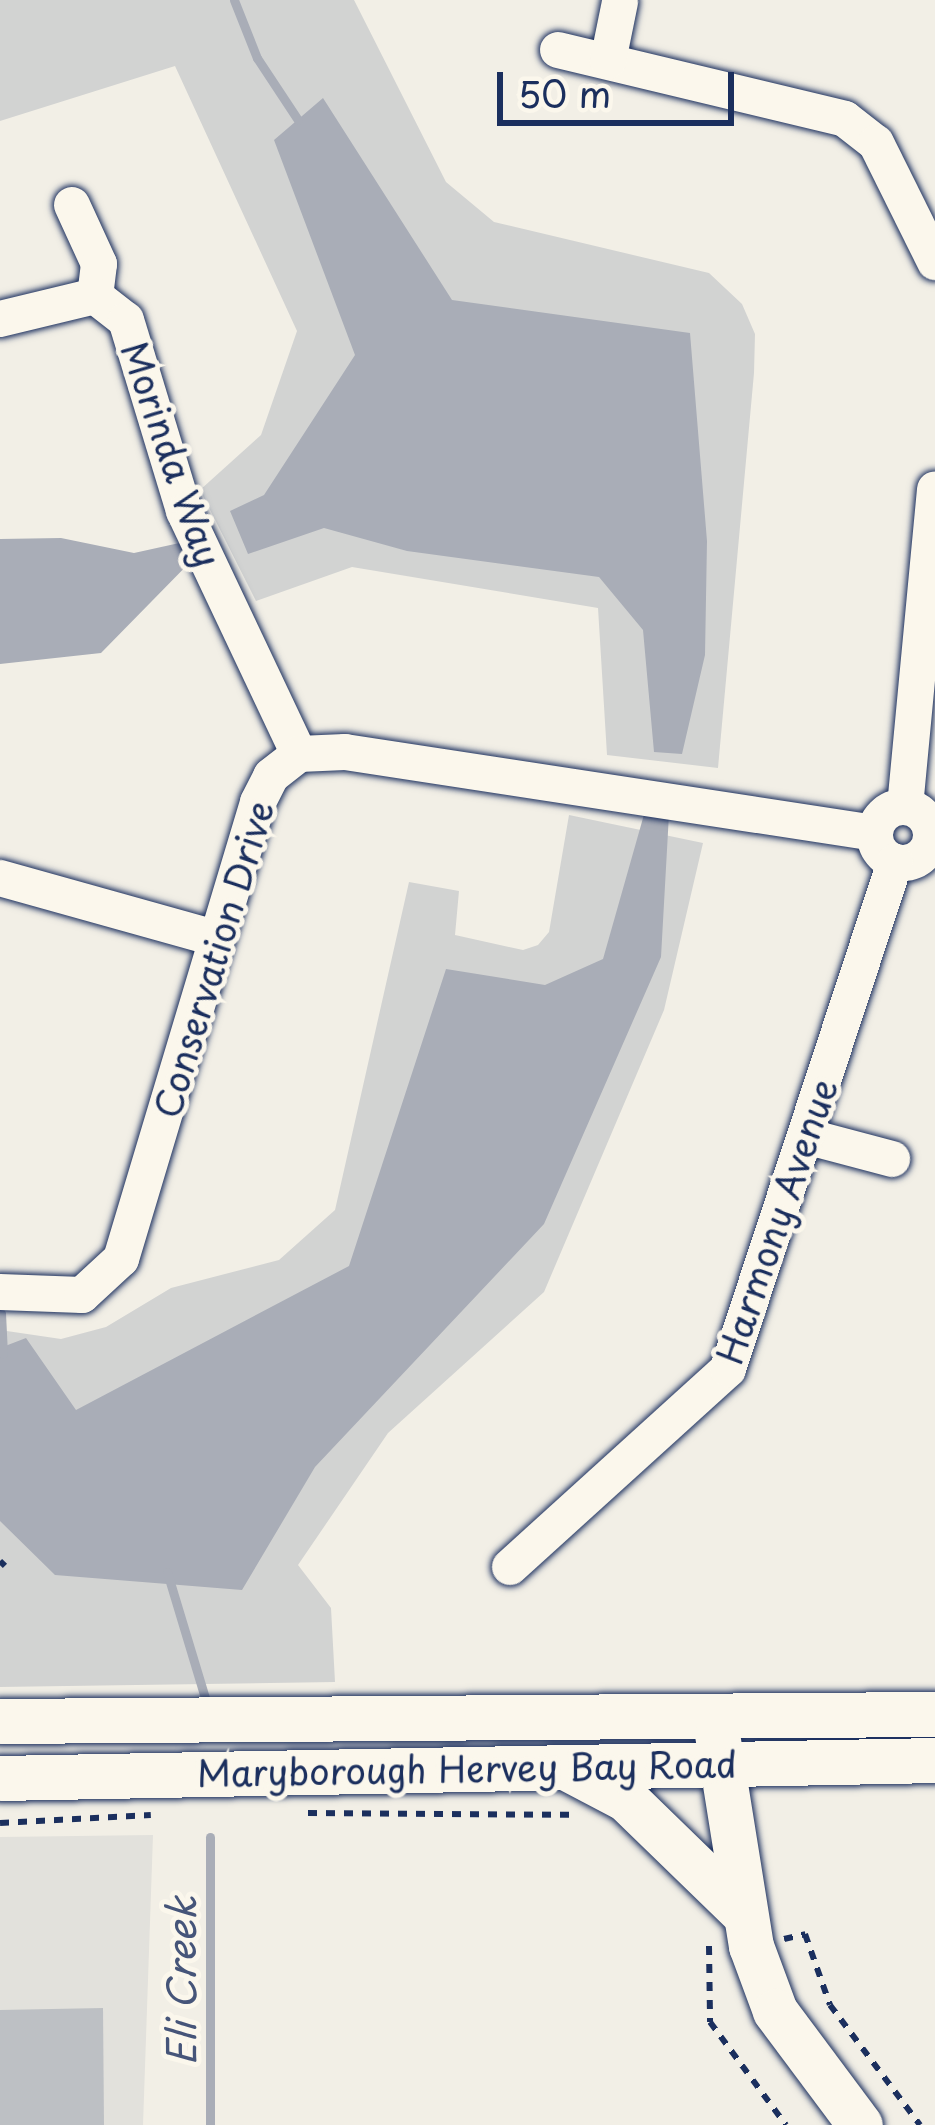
<!DOCTYPE html>
<style>
body{margin:0}
#map{position:relative;width:935px;height:2125px;overflow:hidden;background:#f2efe6;font-family:"Playpen Sans",sans-serif}
div>[style]{position:absolute}
[style*='--x']{left:calc(var(--x)*1px);top:calc(var(--y)*1px);width:calc(var(--w)*1px);rotate:calc(var(--a)*1deg)}
.built>*{inset:0;background:#e2e1dc}
.green>*{inset:0;background:#d2d3d2}
.water>*{inset:0;background:#a9adb7}
.stream>*{height:9px;margin:-4.5px;padding:0 4.5px;transform-origin:4.5px;border-radius:4.5px;background:#a9adb7}
.building>*{inset:0;background:#bdc0c4}
.path>*{height:6px;margin-top:-3px;transform-origin:0;background:repeating-linear-gradient(90deg,#1b2f5e 0 9px,transparent 0 18px)}
.roads{filter:drop-shadow(0 0 3px #1b2f5e) drop-shadow(0 0 3px #1b2f5e)}
.minor>*{height:36px;margin:-18px;padding:0 18px;transform-origin:18px;border-radius:18px;background:#fbf7ec}
.minor>.ring{margin:-18px;padding:0;box-sizing:content-box;background:none;border:36px solid #fbf7ec;border-radius:50%}
.major>*{height:45px;margin:-22.5px;padding:0 22.5px;transform-origin:22.5px;border-radius:22.5px;background:#fbf7ec}
span{translate:-50% -50%;white-space:nowrap;text-align:center;line-height:1.15;-webkit-text-stroke:10px #fbf7ec;paint-order:stroke}
.street-label{font-size:36px;color:#1b2f5e}
.water-label{font-size:39px;color:#465579;font-style:italic}
.scale{position:absolute;left:497px;top:72px;width:237px;height:54px;box-sizing:border-box;border:6px solid #1b2f5e;border-top:0;padding-left:15px;font-size:36px;line-height:42px;white-space:nowrap;color:#1b2f5e;-webkit-text-stroke:9px #fbf7ec;paint-order:stroke}
</style>
<div id="map">
<div class="built">
<div style="clip-path:polygon(153px 1835px,143px 2125px,0 2125px,0 1837px)"></div>
</div>
<div class="green">
<div style="clip-path:polygon(0 0,354px 0,446px 182px,494px 222px,709px 273px,742px 304px,755px 334px,754px 373px,718px 768px,607px 755px,598px 608px,352px 567px,256px 601px,200px 490px,261px 435px,297px 331px,175px 66px,0 121px)"></div>
<div style="clip-path:polygon(569px 815px,703px 843px,664px 1010px,544px 1292px,388px 1433px,298px 1565px,331px 1608px,335px 1682px,0 1687px,0 1330px,61px 1339px,106px 1327px,171px 1288px,279px 1260px,335px 1210px,409px 882px,459px 891px,455px 935px,523px 950px,538px 945px,549px 932px)"></div>
</div>
<div class="water">
<div style="clip-path:polygon(323px 98px,452px 300px,690px 333px,707px 541px,705px 655px,682px 754px,654px 752px,643px 630px,599px 577px,407px 551px,324px 528px,248px 554px,230px 511px,264px 495px,355px 355px,274px 140px)"></div>
<div style="clip-path:polygon(61px 538px,134px 553px,193px 540px,201px 551px,101px 653px,0 664px,0 539px)"></div>
<div style="clip-path:polygon(645px 811px,669px 814px,661px 957px,544px 1224px,315px 1467px,242px 1590px,55px 1575px,0 1521px,0 1348px,26px 1338px,76px 1410px,349px 1266px,446px 969px,545px 985px,603px 959px)"></div>
</div>
<div class="stream">
<div style="--x:234;--y:0;--w:62;--a:68.4"></div>
<div style="--x:257;--y:58;--w:74;--a:56.5"></div>
<div style="--x:1;--y:1313;--w:41;--a:87.2"></div>
<div style="--x:167;--y:1572;--w:132;--a:73.2"></div>
<div style="--x:210;--y:1837;--w:288;--a:90"></div>
</div>
<div class="building">
<div style="clip-path:polygon(103px 2008px,104px 2125px,0 2125px,0 2010px)"></div>
</div>
<div class="path">
<div style="--x:0;--y:1561;--w:7;--a:45"></div>
<div style="--x:308;--y:1813;--w:263;--a:0.4"></div>
<div style="--x:0;--y:1823;--w:151;--a:-3"></div>
<div style="--x:784;--y:1939;--w:22;--a:-13"></div>
<div style="--x:805;--y:1934;--w:75;--a:70.6"></div>
<div style="--x:830;--y:2005;--w:150;--a:53.1"></div>
<div style="--x:709;--y:1946;--w:76;--a:89.2"></div>
<div style="--x:710;--y:2022;--w:128;--a:53.6"></div>
</div>
<div class="roads">
<div class="minor">
<div style="--x:558;--y:50;--w:295;--a:13.5"></div>
<div style="--x:845;--y:119;--w:39;--a:38"></div>
<div style="--x:876;--y:143;--w:133;--a:63.6"></div>
<div style="--x:608;--y:61;--w:60;--a:-78.5"></div>
<div style="--x:72;--y:205;--w:65;--a:65.4"></div>
<div style="--x:99;--y:264;--w:32;--a:97"></div>
<div style="--x:0;--y:319;--w:98;--a:-13.6"></div>
<div style="--x:95;--y:296;--w:39;--a:38"></div>
<div style="--x:126;--y:320;--w:200;--a:73.1"></div>
<div style="--x:184;--y:511;--w:269;--a:64.7"></div>
<div class="ring" style="left:875px;top:807px;width:20px;height:20px"></div>
<div style="--x:905;--y:807;--w:319;--a:-84.6"></div>
<div style="--x:0;--y:878;--w:223;--a:15.6"></div>
<div style="--x:809;--y:1137;--w:86;--a:14.8"></div>
<div style="--x:0;--y:1292;--w:82;--a:2.1"></div>
<div style="--x:82;--y:1295;--w:53;--a:-42.7"></div>
<div style="--x:121;--y:1259;--w:477;--a:-73.3"></div>
<div style="--x:258;--y:802;--w:29;--a:-63"></div>
<div style="--x:271;--y:776;--w:36;--a:-38"></div>
<div style="--x:299;--y:754;--w:46;--a:-2.5"></div>
<div style="--x:345;--y:752;--w:536;--a:8.69"></div>
<div style="--x:510;--y:1567;--w:294;--a:-42.2"></div>
<div style="--x:728;--y:1369;--w:534;--a:-71.77"></div>
</div>
<div class="major">
<div style="--x:0;--y:1721;--w:935;--a:-0.43"></div>
<div style="--x:717;--y:1734;--w:215;--a:80.9"></div>
<div style="--x:751;--y:1946;--w:69;--a:69.7"></div>
<div style="--x:775;--y:2011;--w:142;--a:53.3"></div>
<div style="--x:569;--y:1769;--w:64;--a:27.8"></div>
<div style="--x:626;--y:1799;--w:161;--a:44.2"></div>
<div style="--x:0;--y:1778;--w:935;--a:-1.1"></div>
</div>
</div>
<div class="street-label">
<span style="left:172px;top:454px;rotate:71deg">Morinda Way</span>
<span style="left:213px;top:959px;rotate:-73deg">Conservation Drive</span>
<span style="left:776px;top:1221px;rotate:-71deg">Harmony Avenue</span>
<span style="left:467px;top:1768px;rotate:-1deg">Maryborough Hervey Bay Road</span>
</div>
<div class="water-label">
<span style="left:180px;top:1981px;rotate:-90deg">Eli Creek</span>
</div>
<div class="scale">50 m</div>
</div>
